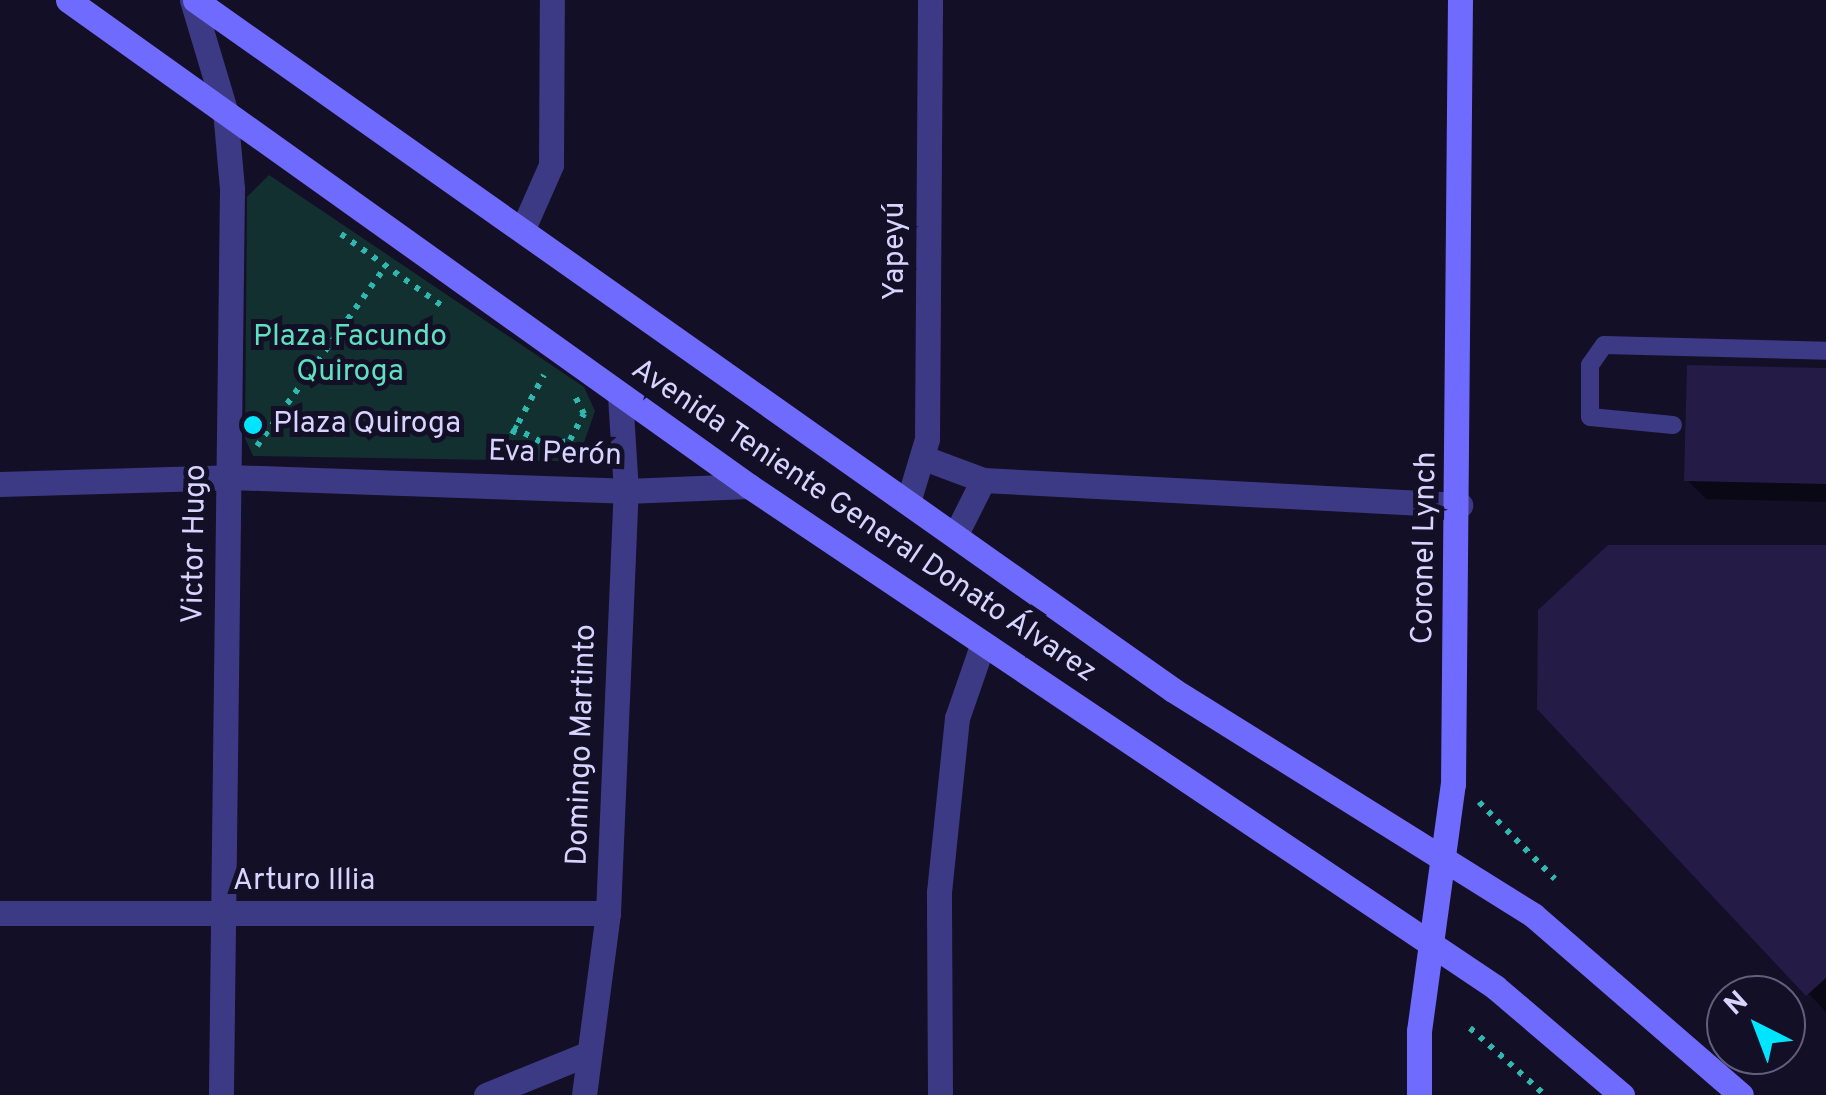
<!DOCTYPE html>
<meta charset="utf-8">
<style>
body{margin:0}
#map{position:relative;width:1826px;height:1095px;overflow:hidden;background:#130f26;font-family:Overpass,sans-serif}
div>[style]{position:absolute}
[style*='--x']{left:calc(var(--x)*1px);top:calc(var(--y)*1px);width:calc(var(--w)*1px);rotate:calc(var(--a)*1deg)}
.green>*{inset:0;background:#12302f}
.shadow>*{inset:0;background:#0007}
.building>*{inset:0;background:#241b47}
.path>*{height:6px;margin-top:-3px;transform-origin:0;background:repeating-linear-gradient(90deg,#2fb8b0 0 5px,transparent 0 13px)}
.service>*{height:18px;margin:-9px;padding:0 9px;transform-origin:9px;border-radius:9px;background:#3d3a85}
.minor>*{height:25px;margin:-12.5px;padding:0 12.5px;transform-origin:12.5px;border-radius:12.5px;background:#3d3a85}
.secondary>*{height:25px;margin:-12.5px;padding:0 12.5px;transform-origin:12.5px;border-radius:12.5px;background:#6f6bff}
.dots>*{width:28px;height:28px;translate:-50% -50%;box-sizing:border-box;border:5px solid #130f26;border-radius:50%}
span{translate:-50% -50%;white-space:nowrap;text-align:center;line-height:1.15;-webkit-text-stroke:10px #130f26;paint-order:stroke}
.street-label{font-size:30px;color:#d9d4ff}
.park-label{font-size:30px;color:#5fe0c0}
.poi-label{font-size:30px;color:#d9d4ff}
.left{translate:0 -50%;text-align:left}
.north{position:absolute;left:1706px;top:975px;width:100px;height:100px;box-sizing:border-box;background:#130f26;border:2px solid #625e7d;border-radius:50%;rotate:318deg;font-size:28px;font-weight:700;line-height:40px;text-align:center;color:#d9d4ff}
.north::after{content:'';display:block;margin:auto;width:35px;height:45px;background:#00e5ff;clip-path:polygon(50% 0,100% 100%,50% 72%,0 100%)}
</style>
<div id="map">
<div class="green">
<div style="clip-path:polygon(269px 175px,584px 387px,595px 411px,581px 451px,561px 461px,253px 456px,245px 438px,247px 197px)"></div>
</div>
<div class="shadow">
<div style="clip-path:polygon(1826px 371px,1826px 502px,1706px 499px,1687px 480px)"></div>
<div style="clip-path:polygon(1826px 547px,1826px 1012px,1540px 708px)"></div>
</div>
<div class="building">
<div style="clip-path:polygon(1687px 365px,1826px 368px,1826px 484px,1684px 481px)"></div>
<div style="clip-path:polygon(1608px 545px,1826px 545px,1826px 978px,1806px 996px,1537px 709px,1538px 610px)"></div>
</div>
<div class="path">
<div style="--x:341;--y:234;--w:128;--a:35.4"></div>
<div style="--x:513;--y:427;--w:40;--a:28"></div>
<div style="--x:548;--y:446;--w:23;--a:-15"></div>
<div style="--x:570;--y:440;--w:30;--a:-62"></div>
<div style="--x:584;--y:414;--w:20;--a:-117"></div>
<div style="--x:257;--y:446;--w:220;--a:-54.4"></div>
<div style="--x:500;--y:457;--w:93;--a:-61.8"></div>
<div style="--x:1479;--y:802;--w:108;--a:45.4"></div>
<div style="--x:1470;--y:1028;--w:101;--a:41.8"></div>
</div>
<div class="service">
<div style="--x:1673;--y:425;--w:83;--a:-174.5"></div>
<div style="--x:1590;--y:417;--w:52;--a:-90"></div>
<div style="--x:1590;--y:365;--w:24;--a:-55"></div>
<div style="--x:1604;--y:345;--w:222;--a:1.5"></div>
</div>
<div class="minor">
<div style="--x:192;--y:0;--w:115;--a:73.3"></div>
<div style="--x:225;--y:110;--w:79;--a:84.9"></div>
<div style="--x:232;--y:189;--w:906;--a:90.7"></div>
<div style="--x:525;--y:224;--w:64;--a:-66.2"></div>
<div style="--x:551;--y:165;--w:165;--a:-89.7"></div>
<div style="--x:924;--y:458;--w:63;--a:20.4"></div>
<div style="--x:983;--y:480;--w:478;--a:3"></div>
<div style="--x:0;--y:484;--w:230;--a:-1.7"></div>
<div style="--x:230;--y:477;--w:396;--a:2"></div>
<div style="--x:626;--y:491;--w:123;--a:-2.3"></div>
<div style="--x:909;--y:499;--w:63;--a:-73.3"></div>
<div style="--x:927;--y:439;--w:439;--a:-89.6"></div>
<div style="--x:957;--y:532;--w:58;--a:-63.4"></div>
<div style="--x:0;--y:913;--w:608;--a:0"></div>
<div style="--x:486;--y:1095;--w:109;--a:-22.1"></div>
<div style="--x:584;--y:1095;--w:184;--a:-82.5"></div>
<div style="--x:608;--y:913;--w:422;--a:-87.6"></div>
<div style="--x:626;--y:491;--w:95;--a:-93.6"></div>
<div style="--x:940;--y:1095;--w:203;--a:-90.3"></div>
<div style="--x:939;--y:892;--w:175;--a:-84.1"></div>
<div style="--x:957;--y:718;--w:79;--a:-70.9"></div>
</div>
<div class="secondary">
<div style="--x:68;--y:0;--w:837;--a:35.51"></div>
<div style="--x:749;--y:486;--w:899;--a:33.88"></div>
<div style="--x:1495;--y:987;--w:167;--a:40.4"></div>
<div style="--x:195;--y:0;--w:1197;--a:35.2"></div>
<div style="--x:1173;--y:690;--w:425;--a:32"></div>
<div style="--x:1533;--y:915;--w:275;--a:40.9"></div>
<div style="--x:1419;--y:1095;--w:64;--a:-90"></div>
<div style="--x:1419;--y:1031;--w:249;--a:-82.2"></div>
<div style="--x:1453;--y:784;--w:784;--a:-89.49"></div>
</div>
<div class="dots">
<div style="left:253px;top:425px;background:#00e5ff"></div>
</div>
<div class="street-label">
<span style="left:896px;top:251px;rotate:-90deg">Yapeyú</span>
<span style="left:555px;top:455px;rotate:2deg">Eva Perón</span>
<span style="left:863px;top:522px;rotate:34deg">Avenida Teniente General Donato Álvarez</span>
<span style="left:196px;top:544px;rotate:-89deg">Victor Hugo</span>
<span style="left:1426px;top:548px;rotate:-89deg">Coronel Lynch</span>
<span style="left:583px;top:745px;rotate:-88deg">Domingo Martinto</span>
<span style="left:304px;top:882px">Arturo Illia</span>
</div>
<div class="park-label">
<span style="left:350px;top:355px">Plaza Facundo<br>Quiroga</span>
</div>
<div class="poi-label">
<span class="left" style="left:273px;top:425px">Plaza Quiroga</span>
</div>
<div class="north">N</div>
</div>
